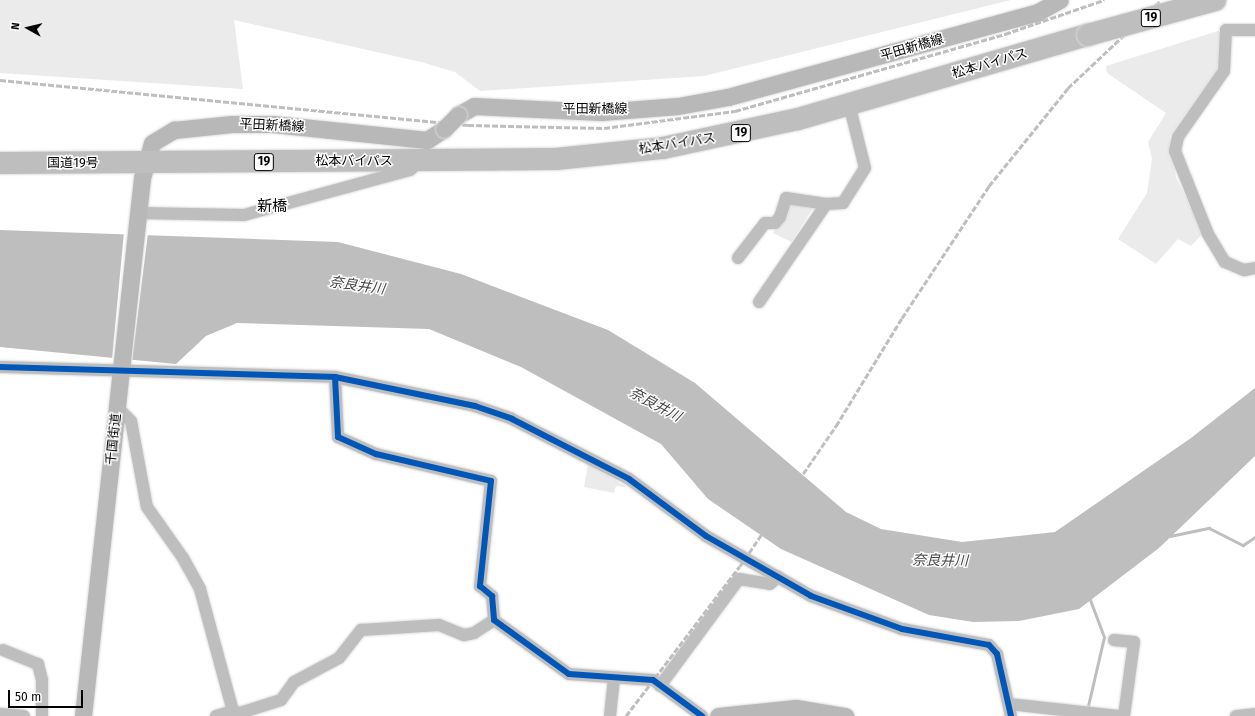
<!DOCTYPE html>
<meta charset="utf-8">
<style>
body{margin:0}
#map{position:relative;width:1255px;height:716px;overflow:hidden;background:#fff;font-family:"Fira Sans","Noto Sans JP",sans-serif}
div>[style]{position:absolute}
[style*='--x']{left:calc(var(--x)*1px);top:calc(var(--y)*1px);width:calc(var(--w)*1px);rotate:calc(var(--a)*1deg)}
.green>*{inset:0;background:#ebebeb}
.water>*{inset:0;background:#bebebe}
.pier>*{inset:0;background:#fff}
.stream>*{height:3px;margin:-1.5px;padding:0 1.5px;transform-origin:1.5px;border-radius:1.5px;background:#bebebe}
.roads{filter:drop-shadow(0 0 1px #dbdbdb) drop-shadow(0 0 1px #dbdbdb)}
.street>*{height:12px;margin:-6px;padding:0 6px;transform-origin:6px;border-radius:6px;background:#bebebe}
.secondary>*{height:17px;margin:-8.5px;padding:0 8.5px;transform-origin:8.5px;border-radius:8.5px;background:#b8b8b8}
.highway>*{height:22px;margin:-11px;padding:0 11px;transform-origin:11px;border-radius:11px;background:#bebebe}
.rail>*{height:3px;margin-top:-1.5px;transform-origin:0;background:repeating-linear-gradient(90deg,#bebebe 0 6px,transparent 0 8px)}
.bridges{filter:drop-shadow(0 0 1px #dbdbdb) drop-shadow(0 0 1px #dbdbdb)}
.secondary-bridge>*{height:17px;margin:-8.5px;padding:0 8.5px;transform-origin:8.5px;border-radius:8.5px;background:#b8b8b8}
.highway-bridge>*{height:22px;margin:-11px;padding:0 11px;transform-origin:11px;border-radius:11px;background:#bebebe}
.cycleway>*{height:6px;margin:-3px;padding:0 3px;transform-origin:3px;border-radius:3px;background:#0057b8}
span{translate:-50% -50%;white-space:nowrap;text-align:center;line-height:1.15;-webkit-text-stroke:3px #fff;paint-order:stroke}
.shield-label span{padding:1px 3px;background:#fff;border:1px solid;border-radius:3px;-webkit-text-stroke-width:0}
.shield-label{font-size:12px;color:#000;font-weight:700}
.street-label{font-size:13px;color:#000}
.water-label{font-size:14px;color:#434343;font-style:italic}
.quarter-label{font-size:15px;color:#000}
.north{position:absolute;left:8px;top:8px;width:40px;height:40px;-webkit-text-stroke:3px #fff;paint-order:stroke;rotate:278deg;font-size:11px;font-weight:700;line-height:16px;text-align:center;color:#000}
.north::after{content:'';display:block;margin:auto;width:14px;height:18px;background:#000;clip-path:polygon(50% 0,100% 100%,50% 72%,0 100%)}
.scale{position:absolute;left:8px;top:690px;width:75px;height:18px;box-sizing:border-box;border:2px solid #000;border-top:0;padding-left:5px;font-size:12px;line-height:14px;white-space:nowrap;color:#000;-webkit-text-stroke:3px #fff;paint-order:stroke}
</style>
<div id="map">
<div class="green">
<div style="clip-path:polygon(0 0,1011px 0,704px 76px,480px 91px,455px 72px,421px 62px,234px 20px,243px 89px,0 73px)"></div>
<div style="clip-path:polygon(1218px 31px,1222px 33px,1217px 71px,1170px 136px,1176px 177px,1203px 233px,1191px 246px,1178px 239px,1156px 264px,1118px 239px,1147px 193px,1152px 159px,1148px 142px,1166px 113px,1107px 73px,1106px 66px)"></div>
<div style="clip-path:polygon(791px 203px,815px 205px,791px 242px,773px 233px)"></div>
<div style="clip-path:polygon(588px 464px,627px 487px,616px 486px,614px 493px,584px 487px)"></div>
</div>
<div class="water">
<div style="clip-path:polygon(0 230px,338px 242px,461px 274px,608px 330px,695px 383px,846px 512px,881px 529px,962px 542px,1055px 532px,1191px 438px,1255px 388px,1255px 456px,1159px 548px,1079px 609px,1019px 621px,973px 622px,929px 615px,781px 549px,708px 499px,661px 444px,521px 367px,429px 329px,237px 323px,206px 336px,176px 364px,0 347px)"></div>
</div>
<div class="pier">
<div style="clip-path:polygon(124px 232px,148px 233px,132px 361px,112px 359px)"></div>
</div>
<div class="stream">
<div style="--x:1170;--y:536;--w:40;--a:-12"></div>
<div style="--x:1209;--y:528;--w:38;--a:27"></div>
<div style="--x:1243;--y:545;--w:14;--a:-34"></div>
<div style="--x:1087;--y:710;--w:75;--a:-76.9"></div>
<div style="--x:1104;--y:637;--w:43;--a:-110.6"></div>
</div>
<div class="roads">
<div class="street">
<div style="--x:1255;--y:30;--w:29;--a:180"></div>
<div style="--x:1226;--y:30;--w:41;--a:92.8"></div>
<div style="--x:1224;--y:71;--w:80;--a:124.9"></div>
<div style="--x:1178;--y:137;--w:14;--a:102"></div>
<div style="--x:1175;--y:151;--w:89;--a:68.3"></div>
<div style="--x:1208;--y:234;--w:33;--a:59"></div>
<div style="--x:1225;--y:262;--w:21;--a:23"></div>
<div style="--x:1244;--y:270;--w:11;--a:-10"></div>
<div style="--x:138;--y:213;--w:106;--a:1.1"></div>
<div style="--x:244;--y:215;--w:172;--a:-15.2"></div>
<div style="--x:410;--y:170;--w:11;--a:-41"></div>
<div style="--x:738;--y:258;--w:44;--a:-52.4"></div>
<div style="--x:765;--y:223;--w:10;--a:0"></div>
<div style="--x:775;--y:223;--w:8;--a:-50"></div>
<div style="--x:780;--y:217;--w:20;--a:-72"></div>
<div style="--x:786;--y:198;--w:40;--a:8.5"></div>
<div style="--x:759;--y:302;--w:119;--a:-55.6"></div>
<div style="--x:826;--y:204;--w:17;--a:-3"></div>
<div style="--x:843;--y:203;--w:41;--a:-57.8"></div>
<div style="--x:865;--y:168;--w:66;--a:-104"></div>
<div style="--x:0;--y:367;--w:335;--a:1.7"></div>
<div style="--x:335;--y:377;--w:143;--a:11.7"></div>
<div style="--x:475;--y:406;--w:39;--a:19"></div>
<div style="--x:512;--y:419;--w:131;--a:27.1"></div>
<div style="--x:629;--y:479;--w:96;--a:36.5"></div>
<div style="--x:706;--y:536;--w:121;--a:29.7"></div>
<div style="--x:811;--y:596;--w:97;--a:19.9"></div>
<div style="--x:902;--y:629;--w:88;--a:10.4"></div>
<div style="--x:989;--y:645;--w:12;--a:48"></div>
<div style="--x:997;--y:654;--w:64;--a:77.3"></div>
<div style="--x:335;--y:377;--w:60;--a:87.1"></div>
<div style="--x:338;--y:437;--w:42;--a:24.1"></div>
<div style="--x:376;--y:454;--w:118;--a:13.2"></div>
<div style="--x:491;--y:481;--w:106;--a:96"></div>
<div style="--x:480;--y:586;--w:16;--a:40"></div>
<div style="--x:492;--y:596;--w:24;--a:85"></div>
<div style="--x:494;--y:620;--w:92;--a:35.8"></div>
<div style="--x:569;--y:674;--w:84;--a:4.1"></div>
<div style="--x:653;--y:680;--w:61;--a:36.3"></div>
<div style="--x:117;--y:407;--w:20;--a:45"></div>
<div style="--x:131;--y:421;--w:87;--a:79.5"></div>
<div style="--x:147;--y:507;--w:62;--a:54.8"></div>
<div style="--x:183;--y:558;--w:35;--a:61"></div>
<div style="--x:200;--y:589;--w:126;--a:74.9"></div>
<div style="--x:1114;--y:640;--w:20;--a:6"></div>
<div style="--x:1134;--y:642;--w:75;--a:97.7"></div>
<div style="--x:3;--y:650;--w:38;--a:22"></div>
<div style="--x:38;--y:664;--w:16;--a:76"></div>
<div style="--x:42;--y:680;--w:36;--a:90"></div>
<div style="--x:660;--y:686;--w:133;--a:-53.6"></div>
<div style="--x:739;--y:579;--w:31;--a:9"></div>
<div style="--x:770;--y:584;--w:11;--a:-41"></div>
<div style="--x:1009;--y:704;--w:110;--a:6.3"></div>
<div style="--x:0;--y:714;--w:24;--a:5"></div>
<div style="--x:216;--y:716;--w:18;--a:-16"></div>
<div style="--x:233;--y:711;--w:7;--a:16"></div>
<div style="--x:240;--y:713;--w:43;--a:-17.6"></div>
<div style="--x:281;--y:700;--w:22;--a:-54"></div>
<div style="--x:294;--y:682;--w:51;--a:-28.1"></div>
<div style="--x:339;--y:658;--w:36;--a:-52"></div>
<div style="--x:361;--y:630;--w:78;--a:-3.7"></div>
<div style="--x:439;--y:625;--w:27;--a:22"></div>
<div style="--x:464;--y:635;--w:10;--a:-11"></div>
<div style="--x:474;--y:633;--w:24;--a:-33"></div>
<div style="--x:610;--y:716;--w:38;--a:-84"></div>
<div style="--x:1236;--y:716;--w:19;--a:-6"></div>
</div>
<div class="secondary">
<div style="--x:458;--y:115;--w:18;--a:-29"></div>
<div style="--x:474;--y:106;--w:127;--a:2.7"></div>
<div style="--x:601;--y:112;--w:77;--a:-4.5"></div>
<div style="--x:678;--y:106;--w:51;--a:-10.2"></div>
<div style="--x:728;--y:97;--w:321;--a:-15.3"></div>
<div style="--x:1038;--y:12;--w:25;--a:-29"></div>
<div style="--x:83;--y:716;--w:541;--a:-83.74"></div>
<div style="--x:142;--y:178;--w:36;--a:-74"></div>
<div style="--x:152;--y:143;--w:26;--a:-31"></div>
<div style="--x:174;--y:130;--w:58;--a:-5.9"></div>
<div style="--x:232;--y:124;--w:41;--a:0"></div>
<div style="--x:273;--y:124;--w:155;--a:5.9"></div>
<div style="--x:427;--y:140;--w:20;--a:-33"></div>
<div style="--x:718;--y:716;--w:78;--a:-5.9"></div>
<div style="--x:796;--y:708;--w:50;--a:9.3"></div>
</div>
<div class="highway">
<div style="--x:0;--y:163;--w:556;--a:-0.41"></div>
<div style="--x:556;--y:159;--w:108;--a:-5.9"></div>
<div style="--x:663;--y:148;--w:138;--a:-12.1"></div>
<div style="--x:798;--y:119;--w:302;--a:-16.2"></div>
</div>
</div>
<div class="rail">
<div style="--x:0;--y:80;--w:470;--a:5.5"></div>
<div style="--x:468;--y:125;--w:136;--a:1.3"></div>
<div style="--x:604;--y:128;--w:132;--a:-7.4"></div>
<div style="--x:735;--y:111;--w:281;--a:-15.9"></div>
<div style="--x:1005;--y:34;--w:105;--a:-19"></div>
<div style="--x:626;--y:716;--w:188;--a:-52.8"></div>
<div style="--x:740;--y:566;--w:170;--a:-55.6"></div>
<div style="--x:836;--y:426;--w:127;--a:-58.6"></div>
<div style="--x:902;--y:318;--w:158;--a:-56.6"></div>
<div style="--x:989;--y:186;--w:126;--a:-51.1"></div>
<div style="--x:1068;--y:88;--w:128;--a:-43.4"></div>
</div>
<div class="bridges">
<div class="secondary-bridge">
<div style="--x:444;--y:129;--w:20;--a:-45"></div>
</div>
<div class="highway-bridge">
<div style="--x:1088;--y:35;--w:132;--a:-15.4"></div>
</div>
</div>
<div class="cycleway">
<div style="--x:0;--y:367;--w:335;--a:1.7"></div>
<div style="--x:335;--y:377;--w:143;--a:11.7"></div>
<div style="--x:475;--y:406;--w:39;--a:19"></div>
<div style="--x:512;--y:419;--w:131;--a:27.1"></div>
<div style="--x:629;--y:479;--w:96;--a:36.5"></div>
<div style="--x:706;--y:536;--w:121;--a:29.7"></div>
<div style="--x:811;--y:596;--w:97;--a:19.9"></div>
<div style="--x:902;--y:629;--w:88;--a:10.4"></div>
<div style="--x:989;--y:645;--w:12;--a:48"></div>
<div style="--x:997;--y:654;--w:64;--a:77.3"></div>
<div style="--x:335;--y:377;--w:60;--a:87.1"></div>
<div style="--x:338;--y:437;--w:42;--a:24.1"></div>
<div style="--x:376;--y:454;--w:118;--a:13.2"></div>
<div style="--x:491;--y:481;--w:106;--a:96"></div>
<div style="--x:480;--y:586;--w:16;--a:40"></div>
<div style="--x:492;--y:596;--w:24;--a:85"></div>
<div style="--x:494;--y:620;--w:92;--a:35.8"></div>
<div style="--x:569;--y:674;--w:84;--a:4.1"></div>
<div style="--x:653;--y:680;--w:61;--a:36.3"></div>
</div>
<div class="shield-label">
<span style="left:1151px;top:18px">19</span>
<span style="left:741px;top:133px">19</span>
<span style="left:264px;top:162px">19</span>
</div>
<div class="street-label">
<span style="left:912px;top:48px;rotate:-16deg">平田新橋線</span>
<span style="left:990px;top:64px;rotate:-16deg">松本バイパス</span>
<span style="left:595px;top:109px">平田新橋線</span>
<span style="left:272px;top:126px;rotate:3deg">平田新橋線</span>
<span style="left:677px;top:144px;rotate:-9deg">松本バイパス</span>
<span style="left:354px;top:161px">松本バイパス</span>
<span style="left:73px;top:163px">国道19号</span>
<span style="left:114px;top:439px;rotate:-84deg">千国街道</span>
</div>
<div class="water-label">
<span style="left:357px;top:286px;rotate:8deg">奈良井川</span>
<span style="left:655px;top:405px;rotate:28deg">奈良井川</span>
<span style="left:940px;top:561px;rotate:1deg">奈良井川</span>
</div>
<div class="quarter-label">
<span style="left:272px;top:207px">新橋</span>
</div>
<div class="north">N</div>
<div class="scale">50 m</div>
</div>
